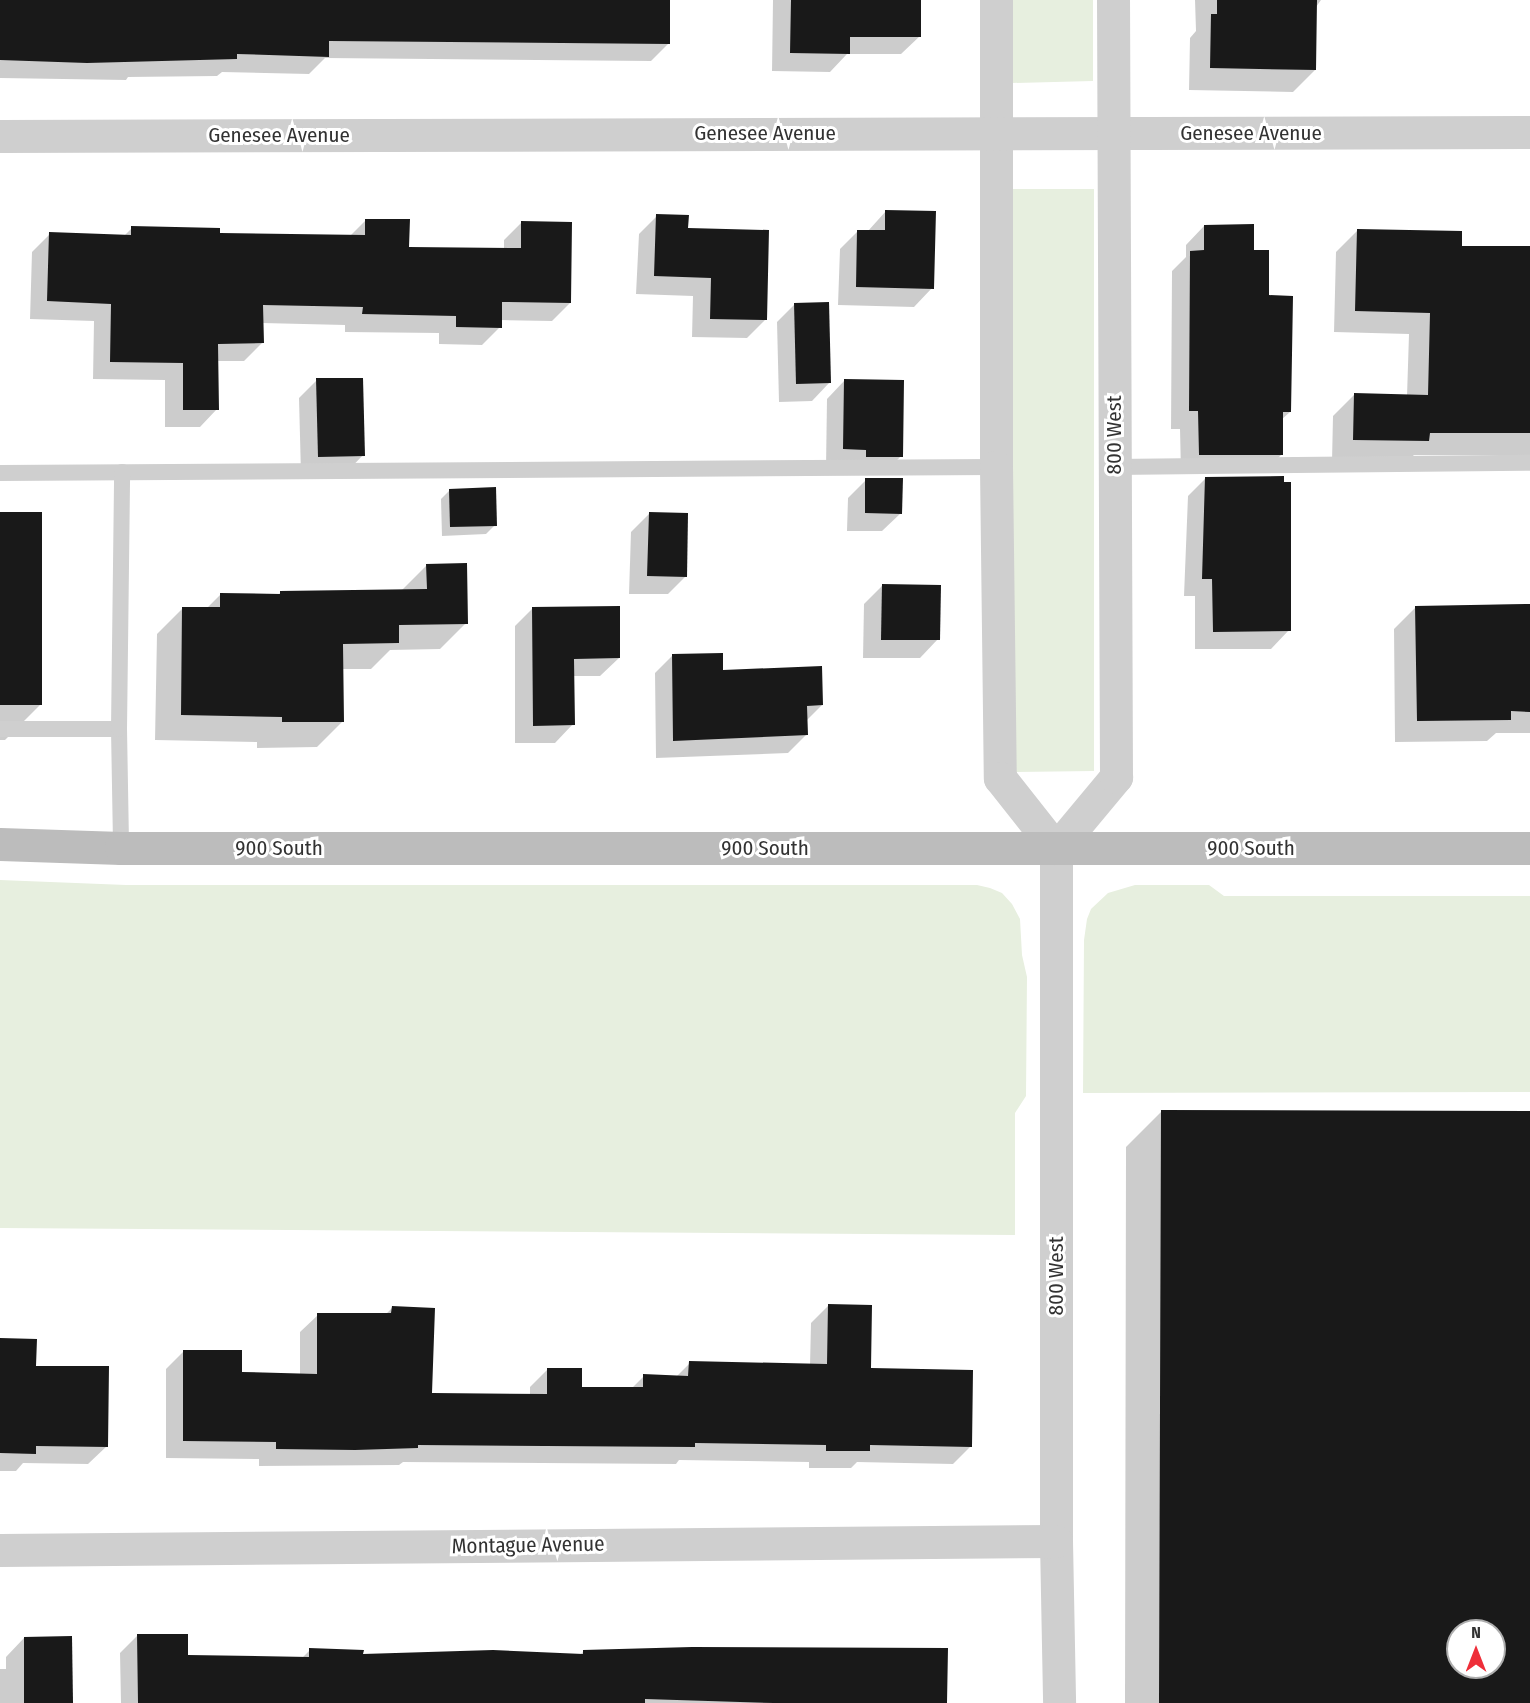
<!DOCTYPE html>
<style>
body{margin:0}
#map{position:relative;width:1530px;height:1703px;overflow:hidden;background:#fff;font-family:"Fira Sans Condensed",sans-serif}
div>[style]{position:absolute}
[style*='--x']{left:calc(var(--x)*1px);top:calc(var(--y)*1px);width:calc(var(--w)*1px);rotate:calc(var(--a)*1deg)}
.green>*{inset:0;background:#e7efdf}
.shadow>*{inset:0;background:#0003}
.building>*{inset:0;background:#191919}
.lane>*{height:16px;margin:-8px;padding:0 8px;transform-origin:8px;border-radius:8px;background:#cfcfcf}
.street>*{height:33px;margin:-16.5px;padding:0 16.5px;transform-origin:16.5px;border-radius:16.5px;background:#cfcfcf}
.secondary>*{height:33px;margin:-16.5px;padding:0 16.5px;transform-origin:16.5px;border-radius:16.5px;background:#bcbcbc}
span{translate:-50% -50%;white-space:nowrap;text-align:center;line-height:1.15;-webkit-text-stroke:6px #fff;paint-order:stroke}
.street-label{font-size:21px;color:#323232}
.north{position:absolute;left:1446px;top:1619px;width:60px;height:60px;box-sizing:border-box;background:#fff;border:2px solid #adadad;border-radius:50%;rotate:0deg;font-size:16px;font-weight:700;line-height:24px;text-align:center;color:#323232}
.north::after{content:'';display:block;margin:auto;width:21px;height:27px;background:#ee2e39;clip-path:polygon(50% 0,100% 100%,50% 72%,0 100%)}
</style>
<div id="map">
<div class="green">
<div style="clip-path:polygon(1012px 0,1093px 0,1093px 81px,1012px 83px)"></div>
<div style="clip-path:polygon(1012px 189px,1094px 189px,1094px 771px,1013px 772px)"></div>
<div style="clip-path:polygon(0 880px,126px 885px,977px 885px,990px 888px,1002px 893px,1012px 904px,1020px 919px,1022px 955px,1027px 977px,1026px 1096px,1015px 1113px,1015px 1235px,0 1228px)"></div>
<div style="clip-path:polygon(1135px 885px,1209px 885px,1224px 896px,1530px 896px,1530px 1092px,1083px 1093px,1084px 940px,1087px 919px,1091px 909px,1108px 893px)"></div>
</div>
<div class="shadow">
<div style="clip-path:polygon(0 0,668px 0,669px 43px,651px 61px,325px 58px,309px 74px,222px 72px,217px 76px,128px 77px,126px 80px,0 78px)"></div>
<div style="clip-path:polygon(773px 0,919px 0,920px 36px,901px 54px,847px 54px,830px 72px,772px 71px)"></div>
<div style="clip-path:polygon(1195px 0,1321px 0,1316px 7px,1315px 70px,1293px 92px,1189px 90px,1190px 38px,1196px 31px)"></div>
<div style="clip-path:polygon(886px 211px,932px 288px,914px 307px,838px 305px,840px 249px,858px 231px,868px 231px)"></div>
<div style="clip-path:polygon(657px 216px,687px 229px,765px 320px,747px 338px,692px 337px,693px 296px,636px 294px,639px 234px)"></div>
<div style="clip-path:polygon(366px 220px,408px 248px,504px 250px,504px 240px,522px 222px,570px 303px,552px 321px,501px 320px,500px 327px,482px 345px,439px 344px,439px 333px,345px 332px,345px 325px,262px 323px,262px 343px,244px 361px,217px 361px,217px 409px,200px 427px,165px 427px,165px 380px,93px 379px,94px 321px,30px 319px,32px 252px,50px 234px,124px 236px,132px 228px,218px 235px,350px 236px)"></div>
<div style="clip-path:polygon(1204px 226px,1252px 252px,1268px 297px,1290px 412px,1281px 420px,1282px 454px,1264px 472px,1181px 473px,1180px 429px,1171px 429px,1172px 271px,1186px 257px,1186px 245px)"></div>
<div style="clip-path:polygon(1358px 230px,1460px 247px,1530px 248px,1530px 455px,1414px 455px,1406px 462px,1332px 461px,1333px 416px,1354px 395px,1407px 396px,1409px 334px,1334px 332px,1336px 252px)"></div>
<div style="clip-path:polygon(795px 304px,830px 382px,812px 401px,779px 402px,777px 322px)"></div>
<div style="clip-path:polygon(317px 380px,363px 455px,345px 474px,301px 475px,299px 398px)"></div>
<div style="clip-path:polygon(845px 380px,901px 456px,883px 475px,826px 467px,827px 399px)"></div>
<div style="clip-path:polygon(1206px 478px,1289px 630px,1271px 649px,1195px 649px,1195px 596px,1184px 596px,1188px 496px)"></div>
<div style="clip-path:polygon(866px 480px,901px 513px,882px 531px,847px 531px,848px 498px)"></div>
<div style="clip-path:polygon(450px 490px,495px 525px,486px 534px,442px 536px,441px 499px)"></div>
<div style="clip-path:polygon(0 514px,40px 705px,5px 740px,0 740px)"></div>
<div style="clip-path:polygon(649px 514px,686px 576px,668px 594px,629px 594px,631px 532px)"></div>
<div style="clip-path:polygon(427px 565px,466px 623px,440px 649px,390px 650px,371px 669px,342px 669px,343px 721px,317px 747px,257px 748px,257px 742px,155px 740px,157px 634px,183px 608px,207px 608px,221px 594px,278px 595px,281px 592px,401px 591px)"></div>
<div style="clip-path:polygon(882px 586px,938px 639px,920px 658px,863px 658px,864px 604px)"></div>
<div style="clip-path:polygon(1530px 604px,1530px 733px,1496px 733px,1487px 741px,1395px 742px,1394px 629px,1416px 607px)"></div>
<div style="clip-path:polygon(533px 608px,619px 658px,600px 676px,573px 676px,573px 724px,555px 743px,515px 743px,515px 626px)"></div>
<div style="clip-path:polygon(673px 655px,721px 671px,822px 705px,806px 721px,806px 735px,788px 753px,656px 758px,655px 673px)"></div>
<div style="clip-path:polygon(evenodd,1161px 1112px,1530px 1112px,1530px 1703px,1125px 1703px,1126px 1147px,1161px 1112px,1458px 1631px,1494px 1631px,1494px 1667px,1458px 1667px,1458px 1631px)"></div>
<div style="clip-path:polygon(828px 1306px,869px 1370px,971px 1446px,953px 1464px,857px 1462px,851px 1468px,809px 1468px,809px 1462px,679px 1460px,676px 1464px,403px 1462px,399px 1465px,259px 1466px,259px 1459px,166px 1458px,166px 1369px,184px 1351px,240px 1374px,300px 1375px,300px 1332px,318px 1315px,385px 1315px,392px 1308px,431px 1394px,530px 1395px,530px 1387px,548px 1369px,580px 1389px,631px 1389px,644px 1376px,676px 1377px,690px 1363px,810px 1365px,811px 1323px)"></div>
<div style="clip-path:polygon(0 1340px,35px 1367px,107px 1446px,88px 1464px,23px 1463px,16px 1471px,0 1471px)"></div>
<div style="clip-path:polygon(137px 1636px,187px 1656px,301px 1659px,310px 1650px,362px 1655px,580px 1655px,584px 1651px,841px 1703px,121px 1703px,120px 1653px)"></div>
<div style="clip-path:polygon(24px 1638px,72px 1703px,0 1703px,0 1669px,6px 1669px,6px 1657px)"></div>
</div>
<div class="building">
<div style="clip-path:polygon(0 0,670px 0,670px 44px,329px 41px,329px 57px,237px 54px,237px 59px,87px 63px,0 60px)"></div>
<div style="clip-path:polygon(791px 0,921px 0,921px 37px,850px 37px,850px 54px,790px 53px)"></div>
<div style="clip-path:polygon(1217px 0,1317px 0,1316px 70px,1210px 68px,1211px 14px,1217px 14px)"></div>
<div style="clip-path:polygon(885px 210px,936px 211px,934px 289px,856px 287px,857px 230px,885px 230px)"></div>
<div style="clip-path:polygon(656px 214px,689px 215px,688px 228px,769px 230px,767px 320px,710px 319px,711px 278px,654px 276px)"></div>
<div style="clip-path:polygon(365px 219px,410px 219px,409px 247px,521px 248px,521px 221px,572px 222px,571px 303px,502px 302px,502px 328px,456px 327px,456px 316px,362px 314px,363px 307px,263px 305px,264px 343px,218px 344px,219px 410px,183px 410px,183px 363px,110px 362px,111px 304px,47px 301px,49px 232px,131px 235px,131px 226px,220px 228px,220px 233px,365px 235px)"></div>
<div style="clip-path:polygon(1254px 224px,1254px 250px,1269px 250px,1269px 295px,1293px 296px,1291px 412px,1283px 412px,1283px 455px,1199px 455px,1198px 411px,1189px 411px,1190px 251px,1204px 250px,1204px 225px)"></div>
<div style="clip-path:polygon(1357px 229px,1462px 231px,1462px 246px,1530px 246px,1530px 433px,1430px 433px,1429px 441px,1353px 440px,1354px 393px,1428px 395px,1430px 313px,1355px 311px)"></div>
<div style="clip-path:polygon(829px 302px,831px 383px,796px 384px,794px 303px)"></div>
<div style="clip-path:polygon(316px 378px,363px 378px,365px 456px,318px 457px)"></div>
<div style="clip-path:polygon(844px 379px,904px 380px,903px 457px,866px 457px,866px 450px,843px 449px)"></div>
<div style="clip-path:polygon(1284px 476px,1284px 482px,1291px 482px,1291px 631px,1213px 632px,1212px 579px,1202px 579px,1205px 477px)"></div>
<div style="clip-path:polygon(865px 478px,903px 478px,902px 514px,865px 513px)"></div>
<div style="clip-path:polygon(496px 487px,497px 526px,450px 527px,449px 489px)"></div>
<div style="clip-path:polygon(0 512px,42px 512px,42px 705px,0 705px)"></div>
<div style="clip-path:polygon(649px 512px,688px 513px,687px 577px,647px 576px)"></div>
<div style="clip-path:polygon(467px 563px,468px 624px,399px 625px,399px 643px,343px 644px,344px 722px,282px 722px,282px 717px,181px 715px,182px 607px,220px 607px,220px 593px,280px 594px,280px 591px,427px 589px,426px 564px)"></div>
<div style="clip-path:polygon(882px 584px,941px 585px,940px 640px,881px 640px)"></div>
<div style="clip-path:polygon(1530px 604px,1530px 712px,1511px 711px,1511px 720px,1417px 721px,1415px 606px)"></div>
<div style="clip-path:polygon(620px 606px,620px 658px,574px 659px,575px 725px,533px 726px,532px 607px)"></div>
<div style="clip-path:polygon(723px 653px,723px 670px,822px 666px,823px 705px,807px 706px,808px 735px,673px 741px,672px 654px)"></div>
<div style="clip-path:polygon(evenodd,1161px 1110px,1530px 1111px,1530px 1703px,1159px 1703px,1161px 1110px,1458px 1631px,1494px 1631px,1494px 1667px,1458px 1667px,1458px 1631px)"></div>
<div style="clip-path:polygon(828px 1304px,872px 1305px,871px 1368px,973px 1370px,972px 1447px,870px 1445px,870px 1451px,826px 1451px,826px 1445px,695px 1443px,695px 1447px,418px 1445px,418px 1448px,355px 1450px,276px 1449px,276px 1442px,183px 1441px,183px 1350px,242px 1350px,242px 1372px,317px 1374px,317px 1313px,391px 1313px,392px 1306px,435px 1308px,432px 1393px,547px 1394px,547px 1368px,582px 1368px,582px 1387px,643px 1387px,643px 1374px,688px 1376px,689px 1361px,827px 1364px)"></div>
<div style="clip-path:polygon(0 1338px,37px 1339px,36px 1366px,109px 1366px,108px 1447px,36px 1446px,36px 1454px,0 1453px)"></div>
<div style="clip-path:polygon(137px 1634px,188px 1634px,188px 1655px,309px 1657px,309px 1648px,364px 1650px,363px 1654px,493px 1650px,583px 1654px,583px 1650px,692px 1647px,948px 1648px,947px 1703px,774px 1703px,645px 1699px,645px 1703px,138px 1703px)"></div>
<div style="clip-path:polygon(72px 1636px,73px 1703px,24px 1703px,24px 1637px)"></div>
</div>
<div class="lane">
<div style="--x:1114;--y:467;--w:416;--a:-0.6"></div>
<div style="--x:0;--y:473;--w:996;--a:-0.35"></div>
<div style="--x:0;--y:729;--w:119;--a:0"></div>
<div style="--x:119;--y:729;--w:119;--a:89"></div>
<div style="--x:119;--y:729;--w:257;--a:-89.3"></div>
</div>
<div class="street">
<div style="--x:996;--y:0;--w:467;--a:90"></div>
<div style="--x:996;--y:467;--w:311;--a:89.3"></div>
<div style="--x:1000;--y:778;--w:90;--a:51.7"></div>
<div style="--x:1056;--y:849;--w:692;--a:90"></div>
<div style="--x:1056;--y:1541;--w:162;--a:88.9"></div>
<div style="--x:0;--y:136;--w:1530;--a:-0.15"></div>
<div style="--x:1056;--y:849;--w:94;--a:-50.2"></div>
<div style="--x:1116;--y:777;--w:777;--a:-90.22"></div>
<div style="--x:0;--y:1550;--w:1056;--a:-0.49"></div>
</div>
<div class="secondary">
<div style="--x:0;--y:844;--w:121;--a:1.9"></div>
<div style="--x:121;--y:848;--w:1409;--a:0"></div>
</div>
<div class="street-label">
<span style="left:765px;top:133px">Genesee Avenue</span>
<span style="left:1251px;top:133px">Genesee Avenue</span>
<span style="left:279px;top:135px">Genesee Avenue</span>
<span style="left:1114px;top:435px;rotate:-90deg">800 West</span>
<span style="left:279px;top:848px">900 South</span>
<span style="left:765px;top:848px">900 South</span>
<span style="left:1251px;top:848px">900 South</span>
<span style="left:1056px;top:1276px;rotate:-90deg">800 West</span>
<span style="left:528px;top:1545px;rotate:-1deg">Montague Avenue</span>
</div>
<div class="north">N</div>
</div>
